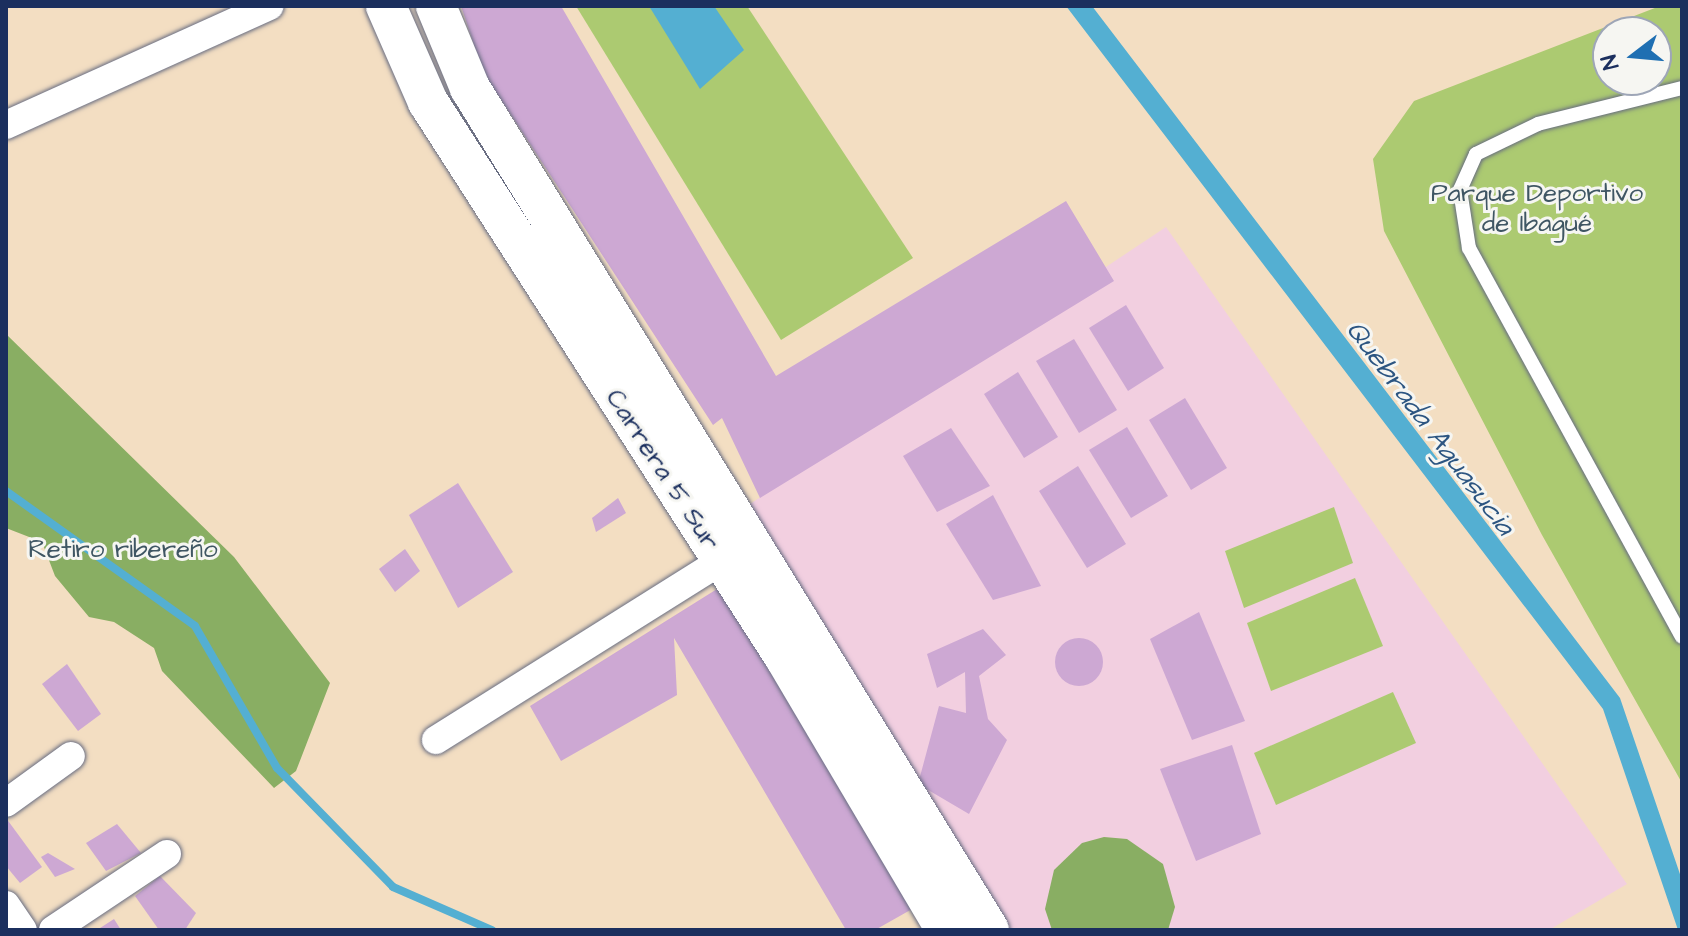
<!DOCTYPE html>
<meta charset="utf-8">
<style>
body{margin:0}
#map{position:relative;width:1688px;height:936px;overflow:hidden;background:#f3dec2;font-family:"Architects Daughter",sans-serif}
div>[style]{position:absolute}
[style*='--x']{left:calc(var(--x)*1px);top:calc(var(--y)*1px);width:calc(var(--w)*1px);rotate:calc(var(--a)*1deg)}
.built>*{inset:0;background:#f2cfe0}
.green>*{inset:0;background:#acca71}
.forest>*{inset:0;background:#89ae63}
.water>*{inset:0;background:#54afd2}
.stream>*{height:8px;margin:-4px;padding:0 4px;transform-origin:4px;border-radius:4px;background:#54afd2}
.building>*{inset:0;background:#cda8d3}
.round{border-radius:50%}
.roads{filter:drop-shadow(0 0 2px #676c81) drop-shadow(0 0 2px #676c81)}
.lane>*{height:14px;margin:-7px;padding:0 7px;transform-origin:7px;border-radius:7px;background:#fff}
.street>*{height:28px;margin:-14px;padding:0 14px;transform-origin:14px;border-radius:14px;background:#fff}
.secondary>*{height:40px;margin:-20px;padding:0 20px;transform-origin:20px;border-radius:20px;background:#fff}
span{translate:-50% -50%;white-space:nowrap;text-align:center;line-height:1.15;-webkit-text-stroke:6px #f6f6f2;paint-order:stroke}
.park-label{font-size:26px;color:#3f5663}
.street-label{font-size:26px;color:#1b2f5e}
.water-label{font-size:28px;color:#2c5581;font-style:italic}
.frame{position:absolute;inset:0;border:8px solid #1b2f5e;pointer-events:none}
.north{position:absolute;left:1592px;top:16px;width:80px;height:80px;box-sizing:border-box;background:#f6f6f2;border:2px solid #9ea6b7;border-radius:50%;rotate:254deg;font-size:22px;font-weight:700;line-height:32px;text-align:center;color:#1b2f5e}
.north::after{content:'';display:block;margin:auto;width:28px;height:36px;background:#1f6fb2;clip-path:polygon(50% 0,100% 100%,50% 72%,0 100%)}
</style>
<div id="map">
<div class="built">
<div style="clip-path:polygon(1166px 227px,1627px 884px,1549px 930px,1006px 930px,750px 504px)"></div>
</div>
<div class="green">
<div style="clip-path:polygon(576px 6px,747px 6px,913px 258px,781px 340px)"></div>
<div style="clip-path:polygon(evenodd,1660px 6px,1682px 6px,1682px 783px,1542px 535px,1384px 231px,1373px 159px,1414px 101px,1660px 6px,1608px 32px,1656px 32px,1656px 80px,1608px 80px,1608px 32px)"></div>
<div style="clip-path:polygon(1334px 507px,1353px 563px,1244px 608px,1225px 551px)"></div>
<div style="clip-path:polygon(1355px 578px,1383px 646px,1271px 691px,1247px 623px)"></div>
<div style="clip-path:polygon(1393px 692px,1416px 743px,1276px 805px,1254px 753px)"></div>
</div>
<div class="forest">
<div style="clip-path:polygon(6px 334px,234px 557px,330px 683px,296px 771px,274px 788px,162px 671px,154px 648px,114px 622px,89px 617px,55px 576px,42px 542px,6px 528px)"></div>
<div style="clip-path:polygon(1104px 837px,1127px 839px,1163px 864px,1175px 907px,1168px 930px,1052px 930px,1045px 909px,1054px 870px,1082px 843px)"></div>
</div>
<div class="water">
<div style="clip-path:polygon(649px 6px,714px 6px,744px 50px,700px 89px)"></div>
<div style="clip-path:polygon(1066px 6px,1092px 6px,1620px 698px,1682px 880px,1682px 930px,1678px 930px,1603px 709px)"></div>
</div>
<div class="stream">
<div style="--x:6;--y:491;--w:232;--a:35.5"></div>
<div style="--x:195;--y:626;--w:164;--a:60"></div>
<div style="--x:277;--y:768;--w:166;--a:45.7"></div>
<div style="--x:393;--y:887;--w:108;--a:23.5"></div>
</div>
<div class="building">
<div style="clip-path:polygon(461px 6px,561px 6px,776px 376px,1066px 201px,1114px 281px,760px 498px,722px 418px,713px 425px,483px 72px)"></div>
<div style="clip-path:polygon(1126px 305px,1164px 368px,1128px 391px,1089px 328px)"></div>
<div style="clip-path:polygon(1074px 339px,1117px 410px,1079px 433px,1036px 361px)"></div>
<div style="clip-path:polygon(1018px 372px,1058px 437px,1024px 458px,984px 394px)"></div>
<div style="clip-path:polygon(1185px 398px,1227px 468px,1191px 490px,1149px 420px)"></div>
<div style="clip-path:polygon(1127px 427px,1168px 496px,1131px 518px,1089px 450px)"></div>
<div style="clip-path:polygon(951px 428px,990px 486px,937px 512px,903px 456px)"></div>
<div style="clip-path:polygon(1078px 466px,1126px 544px,1087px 568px,1039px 491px)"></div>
<div style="clip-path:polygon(458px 483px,513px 572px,458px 608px,409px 515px)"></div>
<div style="clip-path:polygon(993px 495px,1041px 586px,993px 600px,946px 524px)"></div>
<div style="clip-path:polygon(618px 498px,626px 513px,596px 532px,592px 518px)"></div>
<div style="clip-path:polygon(405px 549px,420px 571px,395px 592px,379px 569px)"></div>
<div style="clip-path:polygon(733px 579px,921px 904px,875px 930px,846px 930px,674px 638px,677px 695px,561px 761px,530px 706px)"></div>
<div style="clip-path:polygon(1199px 612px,1245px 721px,1192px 740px,1150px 639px)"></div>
<div style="clip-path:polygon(983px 629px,1006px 655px,979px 676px,988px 719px,1007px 740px,969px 814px,918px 784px,939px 706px,966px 713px,965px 672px,937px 688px,927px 654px)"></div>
<div class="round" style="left:1055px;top:638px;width:48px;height:48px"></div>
<div style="clip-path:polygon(67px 664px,101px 714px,78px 731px,42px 684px)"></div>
<div style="clip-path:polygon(1232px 745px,1261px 834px,1196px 861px,1160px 769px)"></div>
<div style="clip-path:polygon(6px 818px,42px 867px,20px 883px,6px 866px)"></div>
<div style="clip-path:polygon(117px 824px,141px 853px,106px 871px,86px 843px)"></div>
<div style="clip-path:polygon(48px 853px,75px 869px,55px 877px,41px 857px)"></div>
<div style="clip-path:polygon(160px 876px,196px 913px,185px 930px,159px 930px,135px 896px)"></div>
<div style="clip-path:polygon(114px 919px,121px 930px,97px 930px)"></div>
</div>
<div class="roads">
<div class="lane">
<div style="--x:1682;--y:88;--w:148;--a:166"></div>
<div style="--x:1538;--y:124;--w:69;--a:154.2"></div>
<div style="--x:1476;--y:154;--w:39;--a:114"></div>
<div style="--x:1460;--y:190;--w:59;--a:81.2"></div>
<div style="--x:1469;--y:248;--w:443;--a:61.3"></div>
</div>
<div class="street">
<div style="--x:6;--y:125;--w:289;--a:-24.3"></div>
<div style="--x:436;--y:740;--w:337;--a:-32.1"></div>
<div style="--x:6;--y:803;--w:80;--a:-35.9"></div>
<div style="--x:6;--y:905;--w:30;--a:56"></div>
<div style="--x:53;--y:930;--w:137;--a:-33.7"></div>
</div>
<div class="secondary">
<div style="--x:386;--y:6;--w:105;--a:66.4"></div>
<div style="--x:428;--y:102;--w:659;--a:57.28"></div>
<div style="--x:784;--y:656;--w:318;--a:59.4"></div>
<div style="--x:436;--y:6;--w:89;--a:67.5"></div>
<div style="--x:470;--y:88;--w:989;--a:58.35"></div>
</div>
</div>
<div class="park-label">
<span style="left:1537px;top:209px">Parque Deportivo<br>de Ibagué</span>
<span style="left:123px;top:550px">Retiro ribereño</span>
</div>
<div class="street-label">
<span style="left:662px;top:470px;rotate:57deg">Carrera 5 Sur</span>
</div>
<div class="water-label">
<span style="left:1430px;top:428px;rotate:53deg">Quebrada Aguasucia</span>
</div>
<div class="frame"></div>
<div class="north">N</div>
</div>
